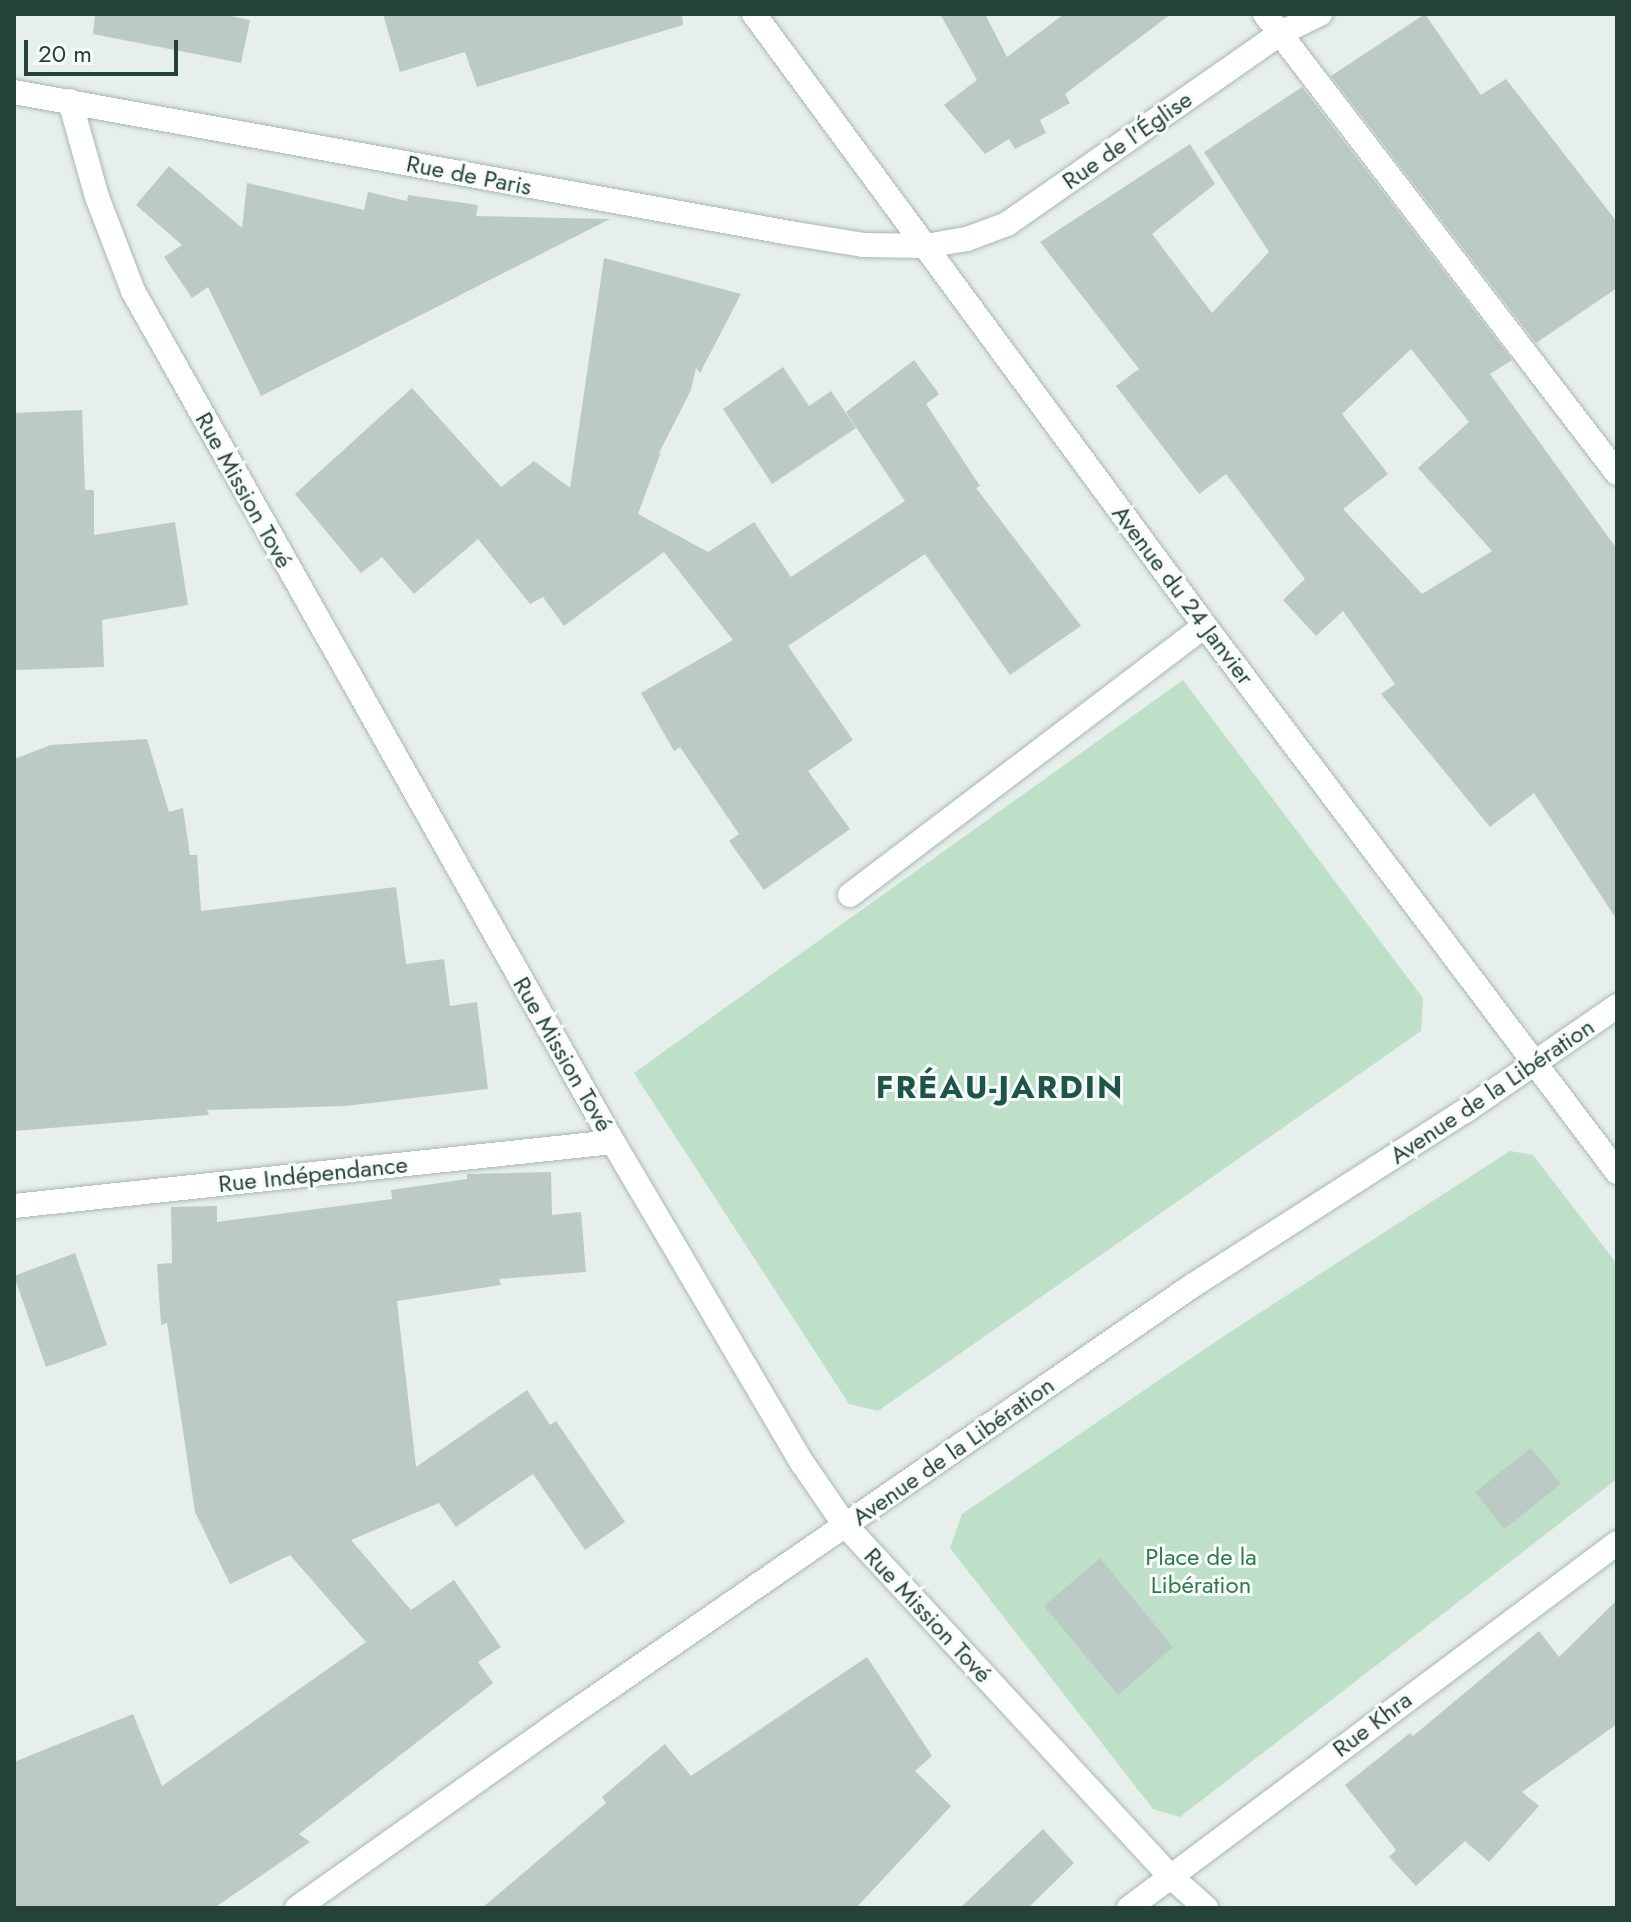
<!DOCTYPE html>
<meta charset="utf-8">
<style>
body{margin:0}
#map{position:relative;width:1631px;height:1922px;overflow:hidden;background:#e6efeb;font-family:Jost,sans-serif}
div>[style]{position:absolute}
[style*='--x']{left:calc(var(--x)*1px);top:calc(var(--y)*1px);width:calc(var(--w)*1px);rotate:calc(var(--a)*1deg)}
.green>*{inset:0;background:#bfe0c8}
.building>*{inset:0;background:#bbcac4}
.roads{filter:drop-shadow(0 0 2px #a8b8b2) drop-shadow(0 0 2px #a8b8b2)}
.minor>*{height:24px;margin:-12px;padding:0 12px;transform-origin:12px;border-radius:12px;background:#fff}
.tertiary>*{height:24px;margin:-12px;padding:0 12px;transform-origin:12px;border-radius:12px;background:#fff}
.secondary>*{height:24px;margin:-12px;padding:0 12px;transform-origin:12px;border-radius:12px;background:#fff}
span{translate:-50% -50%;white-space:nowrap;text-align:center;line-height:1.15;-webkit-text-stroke:6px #f7fbf9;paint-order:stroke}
.street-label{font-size:24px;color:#24423a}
.park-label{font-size:24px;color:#2d7a4b}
.district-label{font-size:32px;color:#1f5548;font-weight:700;letter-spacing:2px}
.frame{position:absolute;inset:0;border:16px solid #24423a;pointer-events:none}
.scale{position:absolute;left:24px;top:40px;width:154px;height:36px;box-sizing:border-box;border:4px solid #24423a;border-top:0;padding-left:10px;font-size:24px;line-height:28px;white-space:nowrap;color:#24423a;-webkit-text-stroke:6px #f7fbf9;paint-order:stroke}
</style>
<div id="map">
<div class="green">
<div style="clip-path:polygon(1183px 680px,1423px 998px,1421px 1031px,878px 1411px,849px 1404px,634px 1073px)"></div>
<div style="clip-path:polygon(1510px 1151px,1533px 1155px,1617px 1264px,1617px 1479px,1180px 1817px,1153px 1809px,950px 1548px,962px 1514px,1227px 1334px)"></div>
</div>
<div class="building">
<div style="clip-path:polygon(95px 14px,222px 14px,250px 20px,241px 63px,93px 34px)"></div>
<div style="clip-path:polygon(383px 14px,682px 14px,683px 25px,477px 87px,465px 52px,400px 72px)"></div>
<div style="clip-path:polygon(940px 14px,985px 14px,1007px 57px,1064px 14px,1171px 14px,1065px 94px,1070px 103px,1040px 120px,1046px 133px,1015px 149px,1009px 139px,985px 154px,944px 105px,977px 80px)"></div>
<div style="clip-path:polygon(1425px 14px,1481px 95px,1506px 79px,1617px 222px,1617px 288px,1536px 343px,1331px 76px)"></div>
<div style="clip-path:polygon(evenodd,1302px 87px,1512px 360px,1490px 374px,1617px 549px,1617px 920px,1534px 793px,1490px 827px,1381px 694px,1395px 684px,1343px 611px,1316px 636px,1283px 600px,1305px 579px,1226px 474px,1199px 494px,1116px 386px,1139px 369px,1040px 242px,1190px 144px,1215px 184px,1152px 234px,1212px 313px,1269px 252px,1204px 152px,1302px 87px,1411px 349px,1469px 422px,1418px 468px,1492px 551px,1422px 594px,1343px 509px,1388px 474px,1342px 414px,1411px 349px)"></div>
<div style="clip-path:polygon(169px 166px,242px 228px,247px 183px,364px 210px,368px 192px,407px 201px,408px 195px,478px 205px,476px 216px,610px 219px,261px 396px,208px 287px,192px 298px,164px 257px,182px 245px,136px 205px)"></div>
<div style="clip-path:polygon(604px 258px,741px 294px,700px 373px,696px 368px,691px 390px,658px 455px,661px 452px,638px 514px,708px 552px,754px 522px,791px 577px,905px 501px,846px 412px,914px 360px,939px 394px,926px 404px,980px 486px,976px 488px,1081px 626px,1010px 675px,925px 554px,788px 646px,853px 740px,808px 771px,850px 829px,764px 890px,729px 841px,739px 834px,680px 747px,674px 751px,641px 693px,733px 640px,664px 552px,564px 626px,543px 597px,530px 604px,478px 539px,414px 594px,382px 557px,361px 573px,295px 494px,412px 388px,501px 487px,534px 461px,570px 488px)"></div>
<div style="clip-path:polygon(783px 367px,809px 406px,831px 391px,856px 428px,772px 484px,723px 409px)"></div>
<div style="clip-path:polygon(82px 410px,85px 490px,94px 490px,94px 535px,175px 522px,188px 605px,102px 620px,104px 667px,14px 670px,14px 413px)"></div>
<div style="clip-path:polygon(147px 739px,169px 812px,183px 808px,190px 855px,197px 855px,201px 911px,396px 887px,406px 964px,444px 959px,450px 1006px,477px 1002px,488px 1089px,346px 1106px,207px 1110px,209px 1115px,14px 1131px,14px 759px,51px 745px)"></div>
<div style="clip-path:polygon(551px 1172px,552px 1215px,581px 1212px,586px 1272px,499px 1279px,501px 1285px,397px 1301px,416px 1467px,527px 1390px,550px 1425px,556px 1421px,625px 1522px,585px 1550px,533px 1474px,456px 1527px,439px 1503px,351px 1540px,411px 1610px,454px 1580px,501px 1647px,478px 1662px,493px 1683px,299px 1834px,310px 1842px,214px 1908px,14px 1908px,14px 1762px,133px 1714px,162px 1786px,366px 1642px,290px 1555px,230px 1584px,195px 1512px,167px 1323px,161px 1325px,157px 1264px,172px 1263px,171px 1207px,217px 1206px,217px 1222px,392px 1199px,391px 1190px,467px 1179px,467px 1174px)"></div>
<div style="clip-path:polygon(75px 1253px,107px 1345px,46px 1367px,14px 1276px)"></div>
<div style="clip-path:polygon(1531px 1448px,1561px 1484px,1504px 1529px,1475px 1492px)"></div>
<div style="clip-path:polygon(1100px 1558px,1173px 1647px,1118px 1695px,1044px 1606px)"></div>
<div style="clip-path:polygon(1617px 1600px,1617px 1724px,1522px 1792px,1539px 1806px,1489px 1862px,1465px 1841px,1416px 1886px,1389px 1857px,1396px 1850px,1345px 1785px,1410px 1733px,1413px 1736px,1539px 1631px,1559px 1657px)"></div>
<div style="clip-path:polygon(867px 1657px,932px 1756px,915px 1771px,951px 1806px,856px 1908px,482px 1908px,606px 1803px,602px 1797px,665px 1744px,691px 1776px)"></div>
<div style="clip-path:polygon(1043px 1829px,1074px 1863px,1028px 1908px,960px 1908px)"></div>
</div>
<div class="roads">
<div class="minor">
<div style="--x:1265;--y:14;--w:578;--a:52.52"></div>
<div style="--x:70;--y:101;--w:100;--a:74.3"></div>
<div style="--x:97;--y:197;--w:101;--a:69"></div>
<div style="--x:133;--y:291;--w:977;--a:60.58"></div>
<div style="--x:613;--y:1142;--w:374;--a:59.5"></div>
<div style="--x:803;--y:1464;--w:74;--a:55.5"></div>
<div style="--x:845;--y:1525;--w:477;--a:47.2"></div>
<div style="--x:1169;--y:1875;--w:50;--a:41.7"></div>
<div style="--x:926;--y:246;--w:42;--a:-9.7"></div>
<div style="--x:967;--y:239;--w:43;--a:-20.6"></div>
<div style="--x:1007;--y:224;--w:332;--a:-34.9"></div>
<div style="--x:1279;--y:34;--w:46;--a:-26"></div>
<div style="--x:850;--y:895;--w:445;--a:-37.2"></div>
<div style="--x:14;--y:1206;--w:602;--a:-6.1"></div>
<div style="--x:1129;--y:1908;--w:609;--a:-36.79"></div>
</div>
<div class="tertiary">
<div style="--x:754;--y:14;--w:760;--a:53.61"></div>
<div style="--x:1205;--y:626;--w:684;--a:52.96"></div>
<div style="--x:14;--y:92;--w:789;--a:10.3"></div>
<div style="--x:790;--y:233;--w:74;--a:9.3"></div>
<div style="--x:863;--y:245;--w:63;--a:0.9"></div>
</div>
<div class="secondary">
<div style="--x:297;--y:1908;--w:327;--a:-35.3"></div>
<div style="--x:564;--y:1719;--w:763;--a:-34.59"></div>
<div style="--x:1192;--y:1286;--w:324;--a:-32.7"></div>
<div style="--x:1465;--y:1111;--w:185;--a:-34.6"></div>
</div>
</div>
<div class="street-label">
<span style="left:1127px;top:140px;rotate:-35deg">Rue de l'Église</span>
<span style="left:469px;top:175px;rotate:11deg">Rue de Paris</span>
<span style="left:244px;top:490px;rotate:61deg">Rue Mission Tové</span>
<span style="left:1183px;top:595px;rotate:53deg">Avenue du 24 Janvier</span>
<span style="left:563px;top:1054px;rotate:60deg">Rue Mission Tové</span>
<span style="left:1492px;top:1091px;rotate:-34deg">Avenue de la Libération</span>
<span style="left:313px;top:1174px;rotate:-6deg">Rue Indépendance</span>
<span style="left:953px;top:1451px;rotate:-35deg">Avenue de la Libération</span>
<span style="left:928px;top:1615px;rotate:47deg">Rue Mission Tové</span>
<span style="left:1372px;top:1724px;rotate:-37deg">Rue Khra</span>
</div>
<div class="park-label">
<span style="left:1201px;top:1571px">Place de la<br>Libération</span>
</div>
<div class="district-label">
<span style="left:1000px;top:1087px">FRÉAU-JARDIN</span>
</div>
<div class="frame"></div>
<div class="scale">20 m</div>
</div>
